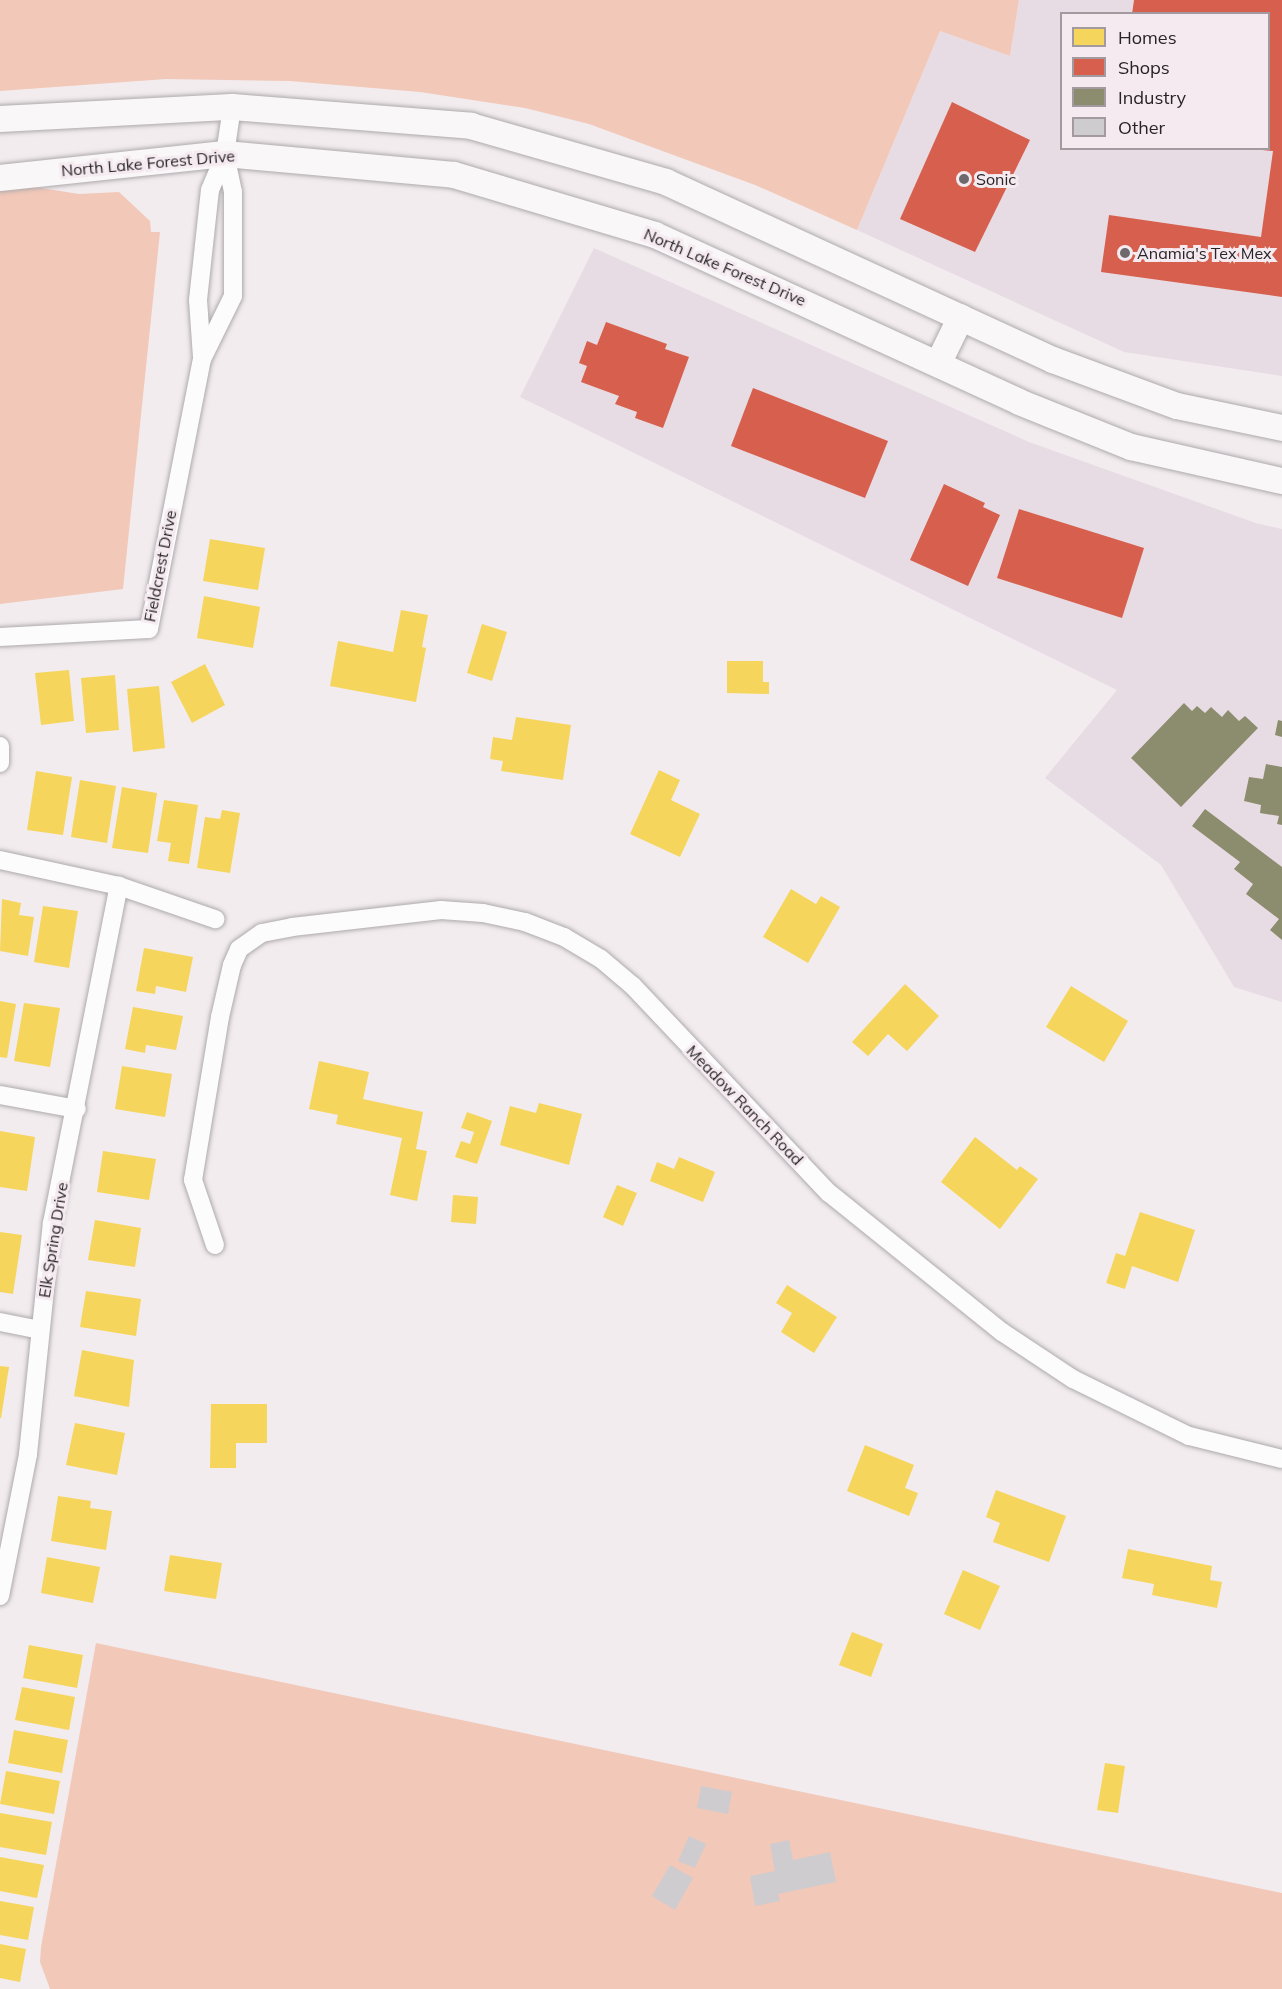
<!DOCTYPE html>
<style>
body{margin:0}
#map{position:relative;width:1282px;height:1989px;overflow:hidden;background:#f2ecef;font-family:Mulish,sans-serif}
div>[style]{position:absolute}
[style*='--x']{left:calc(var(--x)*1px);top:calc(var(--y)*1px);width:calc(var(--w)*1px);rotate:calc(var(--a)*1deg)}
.built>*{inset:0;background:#e8dce4}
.green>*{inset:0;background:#f2c8b9}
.homes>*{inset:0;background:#f6d55c}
.shops>*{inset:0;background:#d6604d}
.industry>*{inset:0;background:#8c8c6e}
.building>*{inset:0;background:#cfcccf}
.roads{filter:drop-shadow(0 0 2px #aeaaac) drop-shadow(0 0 2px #aeaaac)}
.street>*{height:18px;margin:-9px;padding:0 9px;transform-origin:9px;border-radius:9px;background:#fdfcfd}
.secondary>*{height:26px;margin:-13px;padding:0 13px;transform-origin:13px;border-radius:13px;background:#faf7f8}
.dots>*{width:16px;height:16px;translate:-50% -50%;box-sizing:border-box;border:3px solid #f4eaf0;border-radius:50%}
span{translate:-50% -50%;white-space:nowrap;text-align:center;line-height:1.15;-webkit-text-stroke:6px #f4eaf0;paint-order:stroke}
.street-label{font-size:16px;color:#272326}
.poi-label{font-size:16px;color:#272326}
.left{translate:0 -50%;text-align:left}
.legend{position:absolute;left:1060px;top:12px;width:210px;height:138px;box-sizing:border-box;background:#f4eaf0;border:2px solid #a29a9f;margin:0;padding:8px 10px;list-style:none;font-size:18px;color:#272326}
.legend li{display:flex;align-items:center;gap:12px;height:30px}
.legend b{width:30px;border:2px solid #a29a9f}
</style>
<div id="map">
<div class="built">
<div style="clip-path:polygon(evenodd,1019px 0,1282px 0,1282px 376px,1124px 352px,857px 230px,940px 31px,1010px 56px,1019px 0,1062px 14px,1268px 14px,1268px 148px,1062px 148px,1062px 14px)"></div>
<div style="clip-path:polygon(594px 248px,1029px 442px,1256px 523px,1282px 529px,1282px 1002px,1234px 987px,1161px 865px,1045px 778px,1117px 690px,520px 397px)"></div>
</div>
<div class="green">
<div style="clip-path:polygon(0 0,1019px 0,1010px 56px,940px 31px,857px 230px,755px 185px,589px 124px,525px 108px,420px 92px,290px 81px,166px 79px,0 91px)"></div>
<div style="clip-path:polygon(16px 184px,79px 194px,119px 192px,150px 221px,151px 232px,160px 232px,123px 589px,0 604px,0 186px)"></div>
<div style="clip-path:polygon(96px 1643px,1282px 1893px,1282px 1989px,50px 1989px,40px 1962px,41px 1947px)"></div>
</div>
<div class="homes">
<div style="clip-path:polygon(210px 539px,265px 548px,258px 590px,203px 581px)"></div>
<div style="clip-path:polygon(204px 596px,260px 607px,253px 648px,197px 638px)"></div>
<div style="clip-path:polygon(401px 610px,428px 615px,422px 647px,426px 648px,416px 702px,330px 686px,338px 641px,393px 652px)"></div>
<div style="clip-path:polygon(482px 624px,507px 632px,492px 681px,467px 673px)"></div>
<div style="clip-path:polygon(727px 661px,763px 661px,763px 682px,769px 682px,769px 694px,727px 693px)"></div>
<div style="clip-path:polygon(205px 664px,225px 705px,192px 723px,171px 682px)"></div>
<div style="clip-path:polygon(69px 670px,74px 721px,41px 725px,35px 673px)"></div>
<div style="clip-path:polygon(115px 675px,119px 730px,86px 733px,81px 678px)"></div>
<div style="clip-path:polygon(159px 686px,165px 748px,133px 752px,127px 689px)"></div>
<div style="clip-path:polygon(516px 717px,571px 725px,563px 780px,501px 771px,503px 761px,490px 759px,493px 737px,512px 740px)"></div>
<div style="clip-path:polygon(659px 770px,680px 780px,671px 800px,700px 814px,680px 857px,630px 834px)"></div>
<div style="clip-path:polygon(36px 771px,72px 777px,63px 835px,27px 830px)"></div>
<div style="clip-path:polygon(80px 780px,116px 786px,107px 843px,71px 837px)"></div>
<div style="clip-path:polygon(122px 787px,157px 793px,148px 853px,112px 848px)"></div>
<div style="clip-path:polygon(164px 800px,198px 805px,189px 864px,168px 861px,171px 843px,157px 841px)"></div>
<div style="clip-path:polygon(222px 810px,240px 813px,230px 873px,197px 868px,205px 817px,220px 819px)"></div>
<div style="clip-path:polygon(791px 889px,816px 904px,821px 896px,840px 907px,808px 963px,763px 937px)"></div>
<div style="clip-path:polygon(2px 899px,21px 903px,19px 915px,34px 917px,28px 956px,0 951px)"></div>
<div style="clip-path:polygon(43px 906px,78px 911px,69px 968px,34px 962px)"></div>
<div style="clip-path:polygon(144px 948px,193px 957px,186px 992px,156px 986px,155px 994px,136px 991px)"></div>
<div style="clip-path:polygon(905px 984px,939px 1016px,907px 1051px,888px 1034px,868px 1056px,852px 1042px)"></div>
<div style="clip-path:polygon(1071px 986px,1128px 1021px,1104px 1062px,1046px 1027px)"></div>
<div style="clip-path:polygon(0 1001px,16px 1004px,7px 1058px,0 1057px)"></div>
<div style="clip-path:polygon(24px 1003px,60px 1008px,50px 1067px,14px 1061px)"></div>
<div style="clip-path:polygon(133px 1007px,183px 1016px,176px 1050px,146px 1045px,145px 1053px,125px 1049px)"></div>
<div style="clip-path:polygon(319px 1061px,369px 1072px,363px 1099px,423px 1112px,416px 1149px,427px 1151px,417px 1201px,390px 1195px,402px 1138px,336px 1124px,338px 1115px,309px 1109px)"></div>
<div style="clip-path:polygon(122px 1066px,172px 1074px,165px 1117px,115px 1109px)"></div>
<div style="clip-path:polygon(539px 1103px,582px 1114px,569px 1165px,500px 1145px,510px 1106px,536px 1113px)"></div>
<div style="clip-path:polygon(467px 1112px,492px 1121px,477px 1164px,455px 1157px,461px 1141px,470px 1144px,474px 1132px,461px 1128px)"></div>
<div style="clip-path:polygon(0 1131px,35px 1137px,27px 1191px,0 1187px)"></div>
<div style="clip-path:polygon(975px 1137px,1017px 1170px,1020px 1166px,1038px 1179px,1000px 1229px,941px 1182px)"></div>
<div style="clip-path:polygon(103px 1151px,156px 1159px,149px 1200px,97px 1192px)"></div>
<div style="clip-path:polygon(679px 1157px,715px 1172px,703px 1202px,650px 1181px,657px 1162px,674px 1169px)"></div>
<div style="clip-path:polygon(617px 1185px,637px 1193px,623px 1226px,603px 1217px)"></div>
<div style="clip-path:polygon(453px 1195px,478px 1197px,476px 1224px,451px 1222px)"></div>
<div style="clip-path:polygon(1140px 1212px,1195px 1230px,1178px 1282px,1132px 1266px,1125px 1289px,1106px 1283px,1116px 1253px,1125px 1256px)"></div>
<div style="clip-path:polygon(95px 1220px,141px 1228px,135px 1267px,88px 1260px)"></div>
<div style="clip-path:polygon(0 1232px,22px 1235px,13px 1294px,0 1292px)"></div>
<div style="clip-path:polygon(787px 1285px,837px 1317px,814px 1353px,781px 1332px,792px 1313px,776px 1303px)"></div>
<div style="clip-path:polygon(86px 1291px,141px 1299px,136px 1336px,80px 1327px)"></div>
<div style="clip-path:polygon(82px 1350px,134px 1360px,129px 1407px,74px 1396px)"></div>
<div style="clip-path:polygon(0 1366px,9px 1367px,1px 1418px,0 1418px)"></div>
<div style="clip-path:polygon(211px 1404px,267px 1404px,267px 1443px,236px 1443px,236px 1468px,210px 1468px)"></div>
<div style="clip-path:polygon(75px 1423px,125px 1433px,117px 1475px,66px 1465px)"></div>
<div style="clip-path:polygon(865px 1445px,914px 1465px,905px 1488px,918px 1493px,909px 1516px,847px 1491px)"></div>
<div style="clip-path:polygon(996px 1490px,1066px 1516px,1049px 1562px,993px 1542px,1000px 1523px,986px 1517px)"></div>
<div style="clip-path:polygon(58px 1496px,91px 1501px,90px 1508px,112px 1511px,106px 1550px,51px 1541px)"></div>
<div style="clip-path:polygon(1128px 1549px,1212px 1566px,1210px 1580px,1222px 1582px,1217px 1608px,1152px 1595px,1154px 1584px,1122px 1578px)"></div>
<div style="clip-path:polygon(170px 1555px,222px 1563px,216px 1599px,164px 1591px)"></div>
<div style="clip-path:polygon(47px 1557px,100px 1567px,93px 1603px,41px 1593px)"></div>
<div style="clip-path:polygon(963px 1570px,1000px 1586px,980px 1630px,944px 1614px)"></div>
<div style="clip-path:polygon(852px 1632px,883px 1644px,871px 1677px,839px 1665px)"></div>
<div style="clip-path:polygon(29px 1645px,83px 1655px,77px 1688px,23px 1678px)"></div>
<div style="clip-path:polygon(22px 1687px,75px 1697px,69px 1730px,15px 1720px)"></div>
<div style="clip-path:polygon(14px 1730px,68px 1740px,62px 1773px,8px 1763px)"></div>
<div style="clip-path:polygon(1105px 1763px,1125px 1766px,1118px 1813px,1097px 1810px)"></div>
<div style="clip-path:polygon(6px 1771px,60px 1781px,54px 1814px,0 1804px)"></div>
<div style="clip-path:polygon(0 1813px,52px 1822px,46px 1855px,0 1847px)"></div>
<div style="clip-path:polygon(0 1857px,44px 1865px,37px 1898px,0 1891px)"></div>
<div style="clip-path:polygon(0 1901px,34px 1907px,28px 1940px,0 1935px)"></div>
<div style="clip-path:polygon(0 1944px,26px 1949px,20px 1982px,0 1978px)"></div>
</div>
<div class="shops">
<div style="clip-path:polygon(1134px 0,1282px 0,1282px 297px,1101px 272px,1109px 215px,1261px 237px,1273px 151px,1262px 150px,1268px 148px,1268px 14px,1132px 14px)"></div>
<div style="clip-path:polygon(952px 102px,1030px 140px,975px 252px,900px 219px)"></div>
<div style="clip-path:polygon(606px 322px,667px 344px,665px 349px,689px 357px,663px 428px,635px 418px,637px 412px,615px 404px,619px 396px,581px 382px,587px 366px,579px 363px,587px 341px,597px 345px)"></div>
<div style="clip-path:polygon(753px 388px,888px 441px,865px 498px,731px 446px)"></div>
<div style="clip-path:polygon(944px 484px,985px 503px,983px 507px,1000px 515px,968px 586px,910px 560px)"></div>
<div style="clip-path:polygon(1019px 509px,1144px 548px,1122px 618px,997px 578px)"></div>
</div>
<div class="industry">
<div style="clip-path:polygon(1184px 703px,1192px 711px,1197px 706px,1205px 713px,1211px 707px,1222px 717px,1228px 710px,1239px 721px,1245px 716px,1258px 728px,1181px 807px,1131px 758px)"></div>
<div style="clip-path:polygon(1278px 720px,1282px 721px,1282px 737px,1275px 735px)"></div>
<div style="clip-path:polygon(1266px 764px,1282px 767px,1282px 825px,1277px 824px,1279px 816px,1260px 813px,1261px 805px,1244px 801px,1249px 777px,1263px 779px)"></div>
<div style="clip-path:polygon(1205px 809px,1282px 867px,1282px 940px,1270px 930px,1279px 919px,1246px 894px,1253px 884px,1234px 869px,1240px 862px,1192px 826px)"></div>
</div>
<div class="building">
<div style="clip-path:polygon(701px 1786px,732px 1792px,728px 1814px,697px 1808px)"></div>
<div style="clip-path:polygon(689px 1836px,706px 1844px,695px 1868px,678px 1861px)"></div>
<div style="clip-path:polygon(789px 1840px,793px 1860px,830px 1852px,836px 1882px,778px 1894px,780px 1901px,755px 1906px,750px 1876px,775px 1871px,770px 1844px)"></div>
<div style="clip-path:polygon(670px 1865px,693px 1878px,675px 1910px,652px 1896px)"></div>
</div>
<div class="roads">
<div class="street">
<div style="--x:202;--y:357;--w:57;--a:-94"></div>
<div style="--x:198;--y:300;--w:111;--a:-83.8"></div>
<div style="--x:210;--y:190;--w:39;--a:-67"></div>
<div style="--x:225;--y:154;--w:48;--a:-81.5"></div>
<div style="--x:0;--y:637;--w:149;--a:-3.1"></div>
<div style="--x:149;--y:629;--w:275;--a:-78.9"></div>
<div style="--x:202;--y:359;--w:70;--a:-63.8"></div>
<div style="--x:233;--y:296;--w:104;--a:-90"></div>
<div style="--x:233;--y:192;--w:39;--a:-102"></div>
<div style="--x:0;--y:746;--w:17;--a:90"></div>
<div style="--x:0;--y:860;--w:122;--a:12.3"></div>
<div style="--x:119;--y:886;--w:102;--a:19"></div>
<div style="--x:0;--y:1095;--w:78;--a:10.3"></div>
<div style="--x:215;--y:1245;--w:69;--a:-108.7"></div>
<div style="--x:193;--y:1180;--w:165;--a:-80.6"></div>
<div style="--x:220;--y:1017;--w:53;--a:-77"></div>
<div style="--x:232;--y:965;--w:17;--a:-66"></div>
<div style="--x:239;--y:949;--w:28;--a:-35"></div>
<div style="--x:262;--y:933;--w:31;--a:-11"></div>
<div style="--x:292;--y:927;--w:150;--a:-6.5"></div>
<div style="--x:441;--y:910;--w:42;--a:4.1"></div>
<div style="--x:483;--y:913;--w:43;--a:12.1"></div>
<div style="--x:525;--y:922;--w:42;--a:21"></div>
<div style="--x:564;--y:937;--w:43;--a:30.7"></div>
<div style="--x:601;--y:959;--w:42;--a:40.2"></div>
<div style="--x:633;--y:986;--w:285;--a:46.6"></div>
<div style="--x:829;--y:1193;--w:222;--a:38.8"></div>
<div style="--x:1002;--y:1332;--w:85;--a:33.5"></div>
<div style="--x:1073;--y:1379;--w:129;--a:26.2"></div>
<div style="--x:1189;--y:1436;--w:96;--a:13.9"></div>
<div style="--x:0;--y:1322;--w:41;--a:11.3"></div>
<div style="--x:0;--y:1596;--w:145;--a:-78.8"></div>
<div style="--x:28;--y:1454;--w:232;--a:-84.1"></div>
<div style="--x:52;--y:1223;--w:344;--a:-78.8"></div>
</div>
<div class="secondary">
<div style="--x:0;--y:119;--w:232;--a:-3"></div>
<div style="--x:232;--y:107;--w:240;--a:4.5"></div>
<div style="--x:471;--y:126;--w:203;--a:16"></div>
<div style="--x:666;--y:182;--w:426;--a:24.7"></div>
<div style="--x:1053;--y:360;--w:132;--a:20.4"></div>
<div style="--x:1177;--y:406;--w:107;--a:11.8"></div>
<div style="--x:0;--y:178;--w:226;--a:-6.1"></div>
<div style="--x:225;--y:154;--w:230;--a:5.2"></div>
<div style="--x:454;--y:175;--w:210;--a:16.6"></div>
<div style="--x:655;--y:235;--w:400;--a:24.6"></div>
<div style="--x:1019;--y:402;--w:121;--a:21.9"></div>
<div style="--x:1131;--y:447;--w:155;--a:12.7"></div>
<div style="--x:938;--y:364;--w:52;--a:-63.9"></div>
</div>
</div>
<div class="dots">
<div style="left:964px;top:179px;background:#6e696c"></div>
<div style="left:1125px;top:253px;background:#6e696c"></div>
</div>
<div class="street-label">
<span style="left:148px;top:163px;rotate:-5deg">North Lake Forest Drive</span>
<span style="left:725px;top:267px;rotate:23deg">North Lake Forest Drive</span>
<span style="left:160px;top:566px;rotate:-79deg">Fieldcrest Drive</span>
<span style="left:745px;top:1105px;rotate:46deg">Meadow Ranch Road</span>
<span style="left:53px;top:1240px;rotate:-81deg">Elk Spring Drive</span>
</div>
<div class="poi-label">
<span class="left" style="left:976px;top:179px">Sonic</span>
<span class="left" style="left:1137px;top:253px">Anamia's Tex Mex</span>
</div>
<ul class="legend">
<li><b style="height:16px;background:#f6d55c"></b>Homes</li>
<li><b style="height:16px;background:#d6604d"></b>Shops</li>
<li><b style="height:16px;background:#8c8c6e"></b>Industry</li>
<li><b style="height:16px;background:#cfcccf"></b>Other</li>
</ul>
</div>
